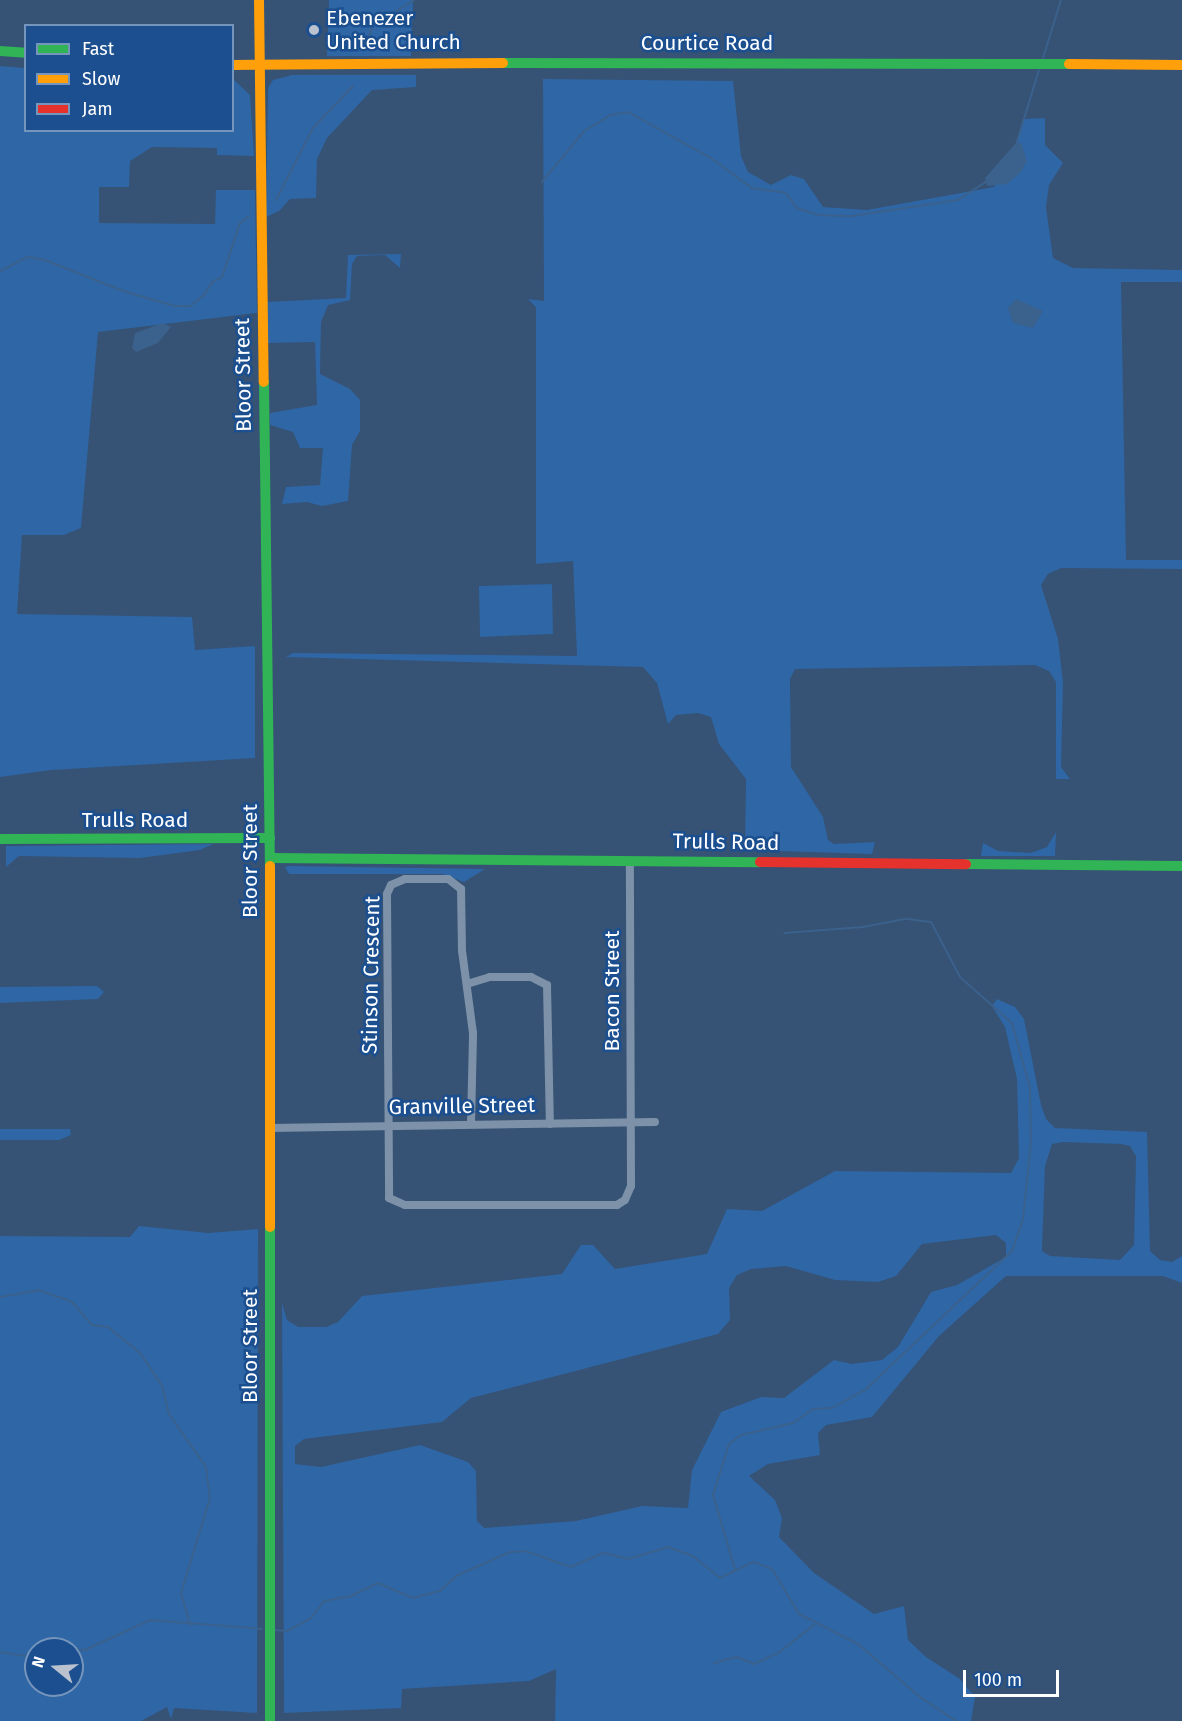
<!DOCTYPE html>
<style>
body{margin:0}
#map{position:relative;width:1182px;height:1721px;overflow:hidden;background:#365274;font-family:"Fira Sans",sans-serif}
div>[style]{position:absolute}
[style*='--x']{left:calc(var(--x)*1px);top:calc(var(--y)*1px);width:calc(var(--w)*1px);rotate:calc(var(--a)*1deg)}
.green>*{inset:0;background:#2f66a5}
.water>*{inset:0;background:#3b618d}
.stream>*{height:2px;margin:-1px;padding:0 1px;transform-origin:1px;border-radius:1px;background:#3b618d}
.street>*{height:8px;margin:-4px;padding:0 4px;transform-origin:4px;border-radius:4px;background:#7d92a8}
.fast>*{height:10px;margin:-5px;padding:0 5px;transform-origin:5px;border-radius:5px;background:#30b455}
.slow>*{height:10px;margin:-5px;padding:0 5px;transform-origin:5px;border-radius:5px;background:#ff9f0a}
.jam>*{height:10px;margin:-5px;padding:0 5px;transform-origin:5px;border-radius:5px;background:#e5322d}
.dots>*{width:16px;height:16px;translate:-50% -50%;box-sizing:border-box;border:3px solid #1b4f8f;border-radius:50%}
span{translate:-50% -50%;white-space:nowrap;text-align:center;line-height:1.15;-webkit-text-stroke:5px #1b4f8f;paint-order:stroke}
.poi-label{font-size:21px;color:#fff}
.left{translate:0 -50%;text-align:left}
.street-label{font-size:21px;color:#fff}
.legend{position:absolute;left:24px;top:24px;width:210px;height:108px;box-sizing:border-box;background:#1b4f8f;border:2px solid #7695bc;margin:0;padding:8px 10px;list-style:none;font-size:18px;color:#fff}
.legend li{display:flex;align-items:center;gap:12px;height:30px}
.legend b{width:30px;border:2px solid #7695bc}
.north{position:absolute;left:24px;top:1637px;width:60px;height:60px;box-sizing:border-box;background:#1b4f8f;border:2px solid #7695bc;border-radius:50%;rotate:288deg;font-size:16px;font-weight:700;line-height:24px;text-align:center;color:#fff}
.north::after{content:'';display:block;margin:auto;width:21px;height:27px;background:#b9c2ce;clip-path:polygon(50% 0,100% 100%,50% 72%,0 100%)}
.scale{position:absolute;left:963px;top:1670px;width:96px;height:27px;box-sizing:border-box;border:3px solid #fff;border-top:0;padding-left:8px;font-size:18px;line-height:21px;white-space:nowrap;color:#fff;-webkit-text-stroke:4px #1b4f8f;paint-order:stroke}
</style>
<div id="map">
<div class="green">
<div style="clip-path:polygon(329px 0,413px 0,411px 56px,327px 56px)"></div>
<div style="clip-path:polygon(0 66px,25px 68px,26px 130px,232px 130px,233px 79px,250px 95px,254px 156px,217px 155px,217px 148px,152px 147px,130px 161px,129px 187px,99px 187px,99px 223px,215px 224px,216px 190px,255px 190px,257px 313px,98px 332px,81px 528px,64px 535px,22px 535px,17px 614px,192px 617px,195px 650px,255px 646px,255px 758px,51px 770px,0 777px)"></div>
<div style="clip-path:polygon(292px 75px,416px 75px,416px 87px,372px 90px,327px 138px,317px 159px,316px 198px,290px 199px,279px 211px,266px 217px,268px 88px,273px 80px)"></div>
<div style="clip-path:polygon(543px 79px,733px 81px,741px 156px,748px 172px,771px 185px,791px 175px,804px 179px,823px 207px,867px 210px,994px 187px,1021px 143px,1016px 143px,1023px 119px,1045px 118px,1045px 145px,1063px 163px,1049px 185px,1046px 207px,1053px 258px,1073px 268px,1182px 270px,1182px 282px,1121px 282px,1126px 560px,1182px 560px,1182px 569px,1061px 568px,1048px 574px,1041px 585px,1058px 639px,1063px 683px,1061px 767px,1070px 779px,1056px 779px,1056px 682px,1049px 671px,1035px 665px,795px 669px,790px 679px,791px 767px,823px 817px,828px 840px,834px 844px,875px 842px,872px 854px,745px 850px,746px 779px,719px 744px,711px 717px,698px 713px,676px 715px,668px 724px,657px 683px,643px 667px,286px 657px,293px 653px,577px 656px,573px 561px,536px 564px,536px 307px,528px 299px,544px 301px)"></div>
<div style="clip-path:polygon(401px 254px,400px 268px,385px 255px,357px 256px,352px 264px,350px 300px,328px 305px,321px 322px,320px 374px,350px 389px,360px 400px,360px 431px,352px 445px,348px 501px,322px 506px,307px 502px,282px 504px,286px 487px,320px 485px,323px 448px,300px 448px,293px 432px,270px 425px,270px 413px,317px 405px,315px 342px,268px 343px,267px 302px,346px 298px,348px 255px)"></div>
<div style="clip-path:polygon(552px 584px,553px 634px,480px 637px,479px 586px)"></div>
<div style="clip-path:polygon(1056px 832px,1055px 856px,981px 856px,983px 843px,998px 851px,1031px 853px,1047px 847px)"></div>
<div style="clip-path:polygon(213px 844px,200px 850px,140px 858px,19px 856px,6px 867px,6px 846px)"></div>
<div style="clip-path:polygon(285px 867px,289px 866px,485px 869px,464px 882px,442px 874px,289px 874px)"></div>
<div style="clip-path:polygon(97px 986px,104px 992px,98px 999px,0 1003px,0 987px)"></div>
<div style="clip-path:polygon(evenodd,997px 999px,1015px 1007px,1024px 1019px,1041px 1105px,1046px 1119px,1055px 1128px,1147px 1132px,1150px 1251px,1160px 1260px,1172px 1262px,1182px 1256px,1182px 1283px,1163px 1276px,1006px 1276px,939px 1336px,872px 1417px,826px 1425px,818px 1433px,820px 1455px,768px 1464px,749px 1476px,775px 1500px,782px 1518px,779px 1537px,814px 1573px,874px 1614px,904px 1606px,908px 1640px,926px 1657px,960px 1679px,975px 1697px,971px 1721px,555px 1721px,556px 1669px,529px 1681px,402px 1689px,401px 1708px,284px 1713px,282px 1303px,287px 1320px,298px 1327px,326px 1327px,338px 1322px,362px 1296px,562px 1274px,581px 1245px,593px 1245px,615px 1269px,707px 1254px,727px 1209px,762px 1211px,835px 1171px,1011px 1173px,1019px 1158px,1017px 1079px,1005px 1027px,992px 1006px,997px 999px,1063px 1142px,1121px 1144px,1130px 1146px,1136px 1156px,1134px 1245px,1120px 1260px,1050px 1256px,1042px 1251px,1045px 1166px,1052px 1144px,1063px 1142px,997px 999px,996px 1235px,1006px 1243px,1006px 1257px,957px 1285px,931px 1292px,898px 1347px,882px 1360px,852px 1364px,834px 1360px,784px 1398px,761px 1397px,721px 1412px,692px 1470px,688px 1508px,642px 1506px,576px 1521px,484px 1528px,477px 1521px,476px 1471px,468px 1462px,420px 1445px,321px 1467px,295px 1464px,295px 1446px,304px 1439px,442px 1422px,471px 1398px,718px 1334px,730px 1320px,729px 1288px,737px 1275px,751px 1269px,786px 1266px,835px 1280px,878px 1282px,896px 1276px,922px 1244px,996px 1235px)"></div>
<div style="clip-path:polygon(0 1129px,70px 1129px,71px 1135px,59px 1140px,0 1140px)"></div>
<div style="clip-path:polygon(evenodd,139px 1226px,208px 1233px,258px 1229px,257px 1713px,174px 1708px,171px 1719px,167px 1707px,141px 1721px,0 1721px,0 1236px,130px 1237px,139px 1226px,36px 1649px,72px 1649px,72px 1685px,36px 1685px,36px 1649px)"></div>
</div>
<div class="water">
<div style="clip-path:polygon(1016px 143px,1021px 143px,1027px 161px,1021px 172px,1007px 184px,987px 186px,985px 178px)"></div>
<div style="clip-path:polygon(1016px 299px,1043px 311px,1033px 328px,1013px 323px,1008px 308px)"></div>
<div style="clip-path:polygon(163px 323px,171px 327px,158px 343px,136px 352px,132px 348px,135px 333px)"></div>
</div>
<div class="stream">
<div style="--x:364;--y:49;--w:25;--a:-69"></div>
<div style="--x:373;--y:26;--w:49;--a:-32.4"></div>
<div style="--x:1043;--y:58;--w:61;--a:-72.8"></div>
<div style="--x:1016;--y:145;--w:78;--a:-73"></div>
<div style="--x:542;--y:182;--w:66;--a:-50.5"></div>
<div style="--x:584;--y:131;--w:31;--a:-31"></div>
<div style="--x:611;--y:115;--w:17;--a:-10"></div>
<div style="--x:628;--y:112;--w:95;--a:29"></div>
<div style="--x:711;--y:158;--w:51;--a:36.2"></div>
<div style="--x:752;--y:188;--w:34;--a:8"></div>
<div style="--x:786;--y:193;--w:19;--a:54"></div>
<div style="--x:797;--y:208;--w:23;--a:18"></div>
<div style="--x:819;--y:215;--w:33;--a:2"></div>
<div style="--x:852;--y:216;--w:107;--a:-8.6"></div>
<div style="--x:958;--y:200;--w:35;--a:-33"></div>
<div style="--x:276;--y:200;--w:81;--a:-62.8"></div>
<div style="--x:313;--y:128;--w:58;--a:-46.4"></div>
<div style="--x:0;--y:271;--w:31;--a:-27"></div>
<div style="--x:28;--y:257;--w:17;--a:10"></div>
<div style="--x:45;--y:260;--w:87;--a:21.6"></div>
<div style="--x:126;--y:292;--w:51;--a:15.9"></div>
<div style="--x:175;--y:306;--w:15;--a:0"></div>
<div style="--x:190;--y:306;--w:18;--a:-38"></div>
<div style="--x:204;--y:295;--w:15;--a:-58"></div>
<div style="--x:212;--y:282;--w:11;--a:-27"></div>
<div style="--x:222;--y:277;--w:57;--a:-71.6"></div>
<div style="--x:240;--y:223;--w:11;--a:-38"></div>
<div style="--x:0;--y:1297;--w:39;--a:-10"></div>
<div style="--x:38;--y:1290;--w:36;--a:19"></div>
<div style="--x:72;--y:1302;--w:30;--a:49"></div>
<div style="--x:92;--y:1325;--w:16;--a:7"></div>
<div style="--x:108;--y:1327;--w:41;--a:39.1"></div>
<div style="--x:140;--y:1353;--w:40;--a:56"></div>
<div style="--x:162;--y:1386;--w:29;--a:76"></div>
<div style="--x:169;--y:1414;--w:65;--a:55.1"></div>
<div style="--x:206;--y:1467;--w:31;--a:83"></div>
<div style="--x:210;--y:1498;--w:99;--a:107"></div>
<div style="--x:181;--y:1593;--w:33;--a:74"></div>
<div style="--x:735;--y:1569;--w:77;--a:-106.6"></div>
<div style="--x:713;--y:1495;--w:53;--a:-72.6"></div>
<div style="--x:729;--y:1444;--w:15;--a:-37"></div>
<div style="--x:741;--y:1435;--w:53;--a:-13"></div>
<div style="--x:793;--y:1423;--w:24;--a:-35"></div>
<div style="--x:813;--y:1409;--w:19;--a:-3"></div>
<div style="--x:832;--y:1408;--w:39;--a:-29"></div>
<div style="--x:866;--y:1389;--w:201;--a:-43.4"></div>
<div style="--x:1012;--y:1251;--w:34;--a:-71"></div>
<div style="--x:1023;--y:1219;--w:77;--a:-84.1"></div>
<div style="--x:1031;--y:1142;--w:54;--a:-91.1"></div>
<div style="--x:1030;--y:1088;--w:67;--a:-105.5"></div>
<div style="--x:1012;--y:1023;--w:69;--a:-138.5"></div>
<div style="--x:960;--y:977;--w:62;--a:-117.8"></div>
<div style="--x:931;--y:922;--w:26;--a:-173"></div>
<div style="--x:905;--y:919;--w:43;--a:169.2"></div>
<div style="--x:863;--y:927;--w:79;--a:175.7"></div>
<div style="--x:273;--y:1630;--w:14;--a:4"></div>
<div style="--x:287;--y:1631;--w:26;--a:-28"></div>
<div style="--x:310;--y:1619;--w:23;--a:-52"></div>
<div style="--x:324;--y:1601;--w:27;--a:-10"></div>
<div style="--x:351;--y:1596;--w:30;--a:-26"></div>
<div style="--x:378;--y:1583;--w:38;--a:23"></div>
<div style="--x:413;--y:1598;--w:28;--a:-15"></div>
<div style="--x:440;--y:1591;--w:22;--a:-43"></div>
<div style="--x:456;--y:1576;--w:59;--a:-24"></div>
<div style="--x:510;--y:1552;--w:15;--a:-4"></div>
<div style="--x:525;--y:1551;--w:49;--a:19.2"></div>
<div style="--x:571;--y:1567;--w:35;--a:-24"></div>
<div style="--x:603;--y:1553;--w:26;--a:13"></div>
<div style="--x:628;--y:1559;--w:42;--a:-16.7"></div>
<div style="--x:668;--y:1547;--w:27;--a:20"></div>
<div style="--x:693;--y:1556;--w:35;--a:39"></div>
<div style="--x:720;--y:1578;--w:37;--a:-26"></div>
<div style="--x:753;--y:1562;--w:20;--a:20"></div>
<div style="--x:772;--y:1569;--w:52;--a:59"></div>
<div style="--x:799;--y:1614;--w:66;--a:27"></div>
<div style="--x:858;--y:1644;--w:82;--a:40.5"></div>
<div style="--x:920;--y:1697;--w:43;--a:33.7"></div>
<div style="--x:59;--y:1649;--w:26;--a:2"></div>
<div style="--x:85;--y:1650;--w:72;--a:-24.8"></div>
<div style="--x:150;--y:1620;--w:112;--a:4.6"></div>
<div style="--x:0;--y:1652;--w:36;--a:9"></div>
<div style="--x:714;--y:1663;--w:24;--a:-15"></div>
<div style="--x:737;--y:1657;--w:18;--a:22"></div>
<div style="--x:754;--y:1664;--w:26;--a:-25"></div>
<div style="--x:778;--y:1653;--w:46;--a:-37.9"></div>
</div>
<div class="street">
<div style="--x:467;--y:984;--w:24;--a:-17"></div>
<div style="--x:490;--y:977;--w:41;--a:0"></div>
<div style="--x:531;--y:977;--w:18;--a:27"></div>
<div style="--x:547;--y:985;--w:139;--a:88.8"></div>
<div style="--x:471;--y:1124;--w:91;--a:-88.7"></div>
<div style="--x:473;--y:1033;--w:83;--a:-97.6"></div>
<div style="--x:462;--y:951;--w:62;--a:-90.9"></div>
<div style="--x:461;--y:889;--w:16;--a:-142"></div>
<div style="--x:448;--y:879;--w:43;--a:180"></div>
<div style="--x:405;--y:879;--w:15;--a:157"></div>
<div style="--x:391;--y:885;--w:10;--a:114"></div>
<div style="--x:387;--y:894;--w:304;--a:89.6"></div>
<div style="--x:389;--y:1198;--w:17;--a:24"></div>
<div style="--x:405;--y:1205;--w:212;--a:0"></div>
<div style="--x:617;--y:1205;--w:9;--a:-32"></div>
<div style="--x:625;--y:1200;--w:15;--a:-67"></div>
<div style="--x:631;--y:1186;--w:325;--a:-90.2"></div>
<div style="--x:270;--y:1128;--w:385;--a:-0.9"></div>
</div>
<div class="fast">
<div style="--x:0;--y:51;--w:26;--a:4"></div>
<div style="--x:503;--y:63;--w:566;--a:0.1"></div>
<div style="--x:264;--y:382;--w:484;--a:89.3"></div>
<div style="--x:0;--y:839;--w:270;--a:-0.2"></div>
<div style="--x:270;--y:858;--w:490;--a:0.5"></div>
<div style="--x:966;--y:864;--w:216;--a:0.5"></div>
<div style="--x:270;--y:1227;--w:494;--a:90"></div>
</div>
<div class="slow">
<div style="--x:259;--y:0;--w:382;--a:89.3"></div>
<div style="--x:1069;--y:64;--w:113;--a:0.5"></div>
<div style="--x:232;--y:65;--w:271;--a:-0.4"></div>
<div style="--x:270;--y:866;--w:361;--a:90"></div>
</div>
<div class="jam">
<div style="--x:760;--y:862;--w:206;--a:0.6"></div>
</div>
<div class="dots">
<div style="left:314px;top:30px;background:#b9c2ce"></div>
</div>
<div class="poi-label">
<span class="left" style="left:326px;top:30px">Ebenezer<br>United Church</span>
</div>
<div class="street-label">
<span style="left:707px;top:43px">Courtice Road</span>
<span style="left:243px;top:375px;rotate:-91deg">Bloor Street</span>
<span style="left:135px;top:820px">Trulls Road</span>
<span style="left:726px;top:842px;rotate:1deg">Trulls Road</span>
<span style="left:250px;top:861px;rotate:-90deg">Bloor Street</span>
<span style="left:371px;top:975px;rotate:-89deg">Stinson Crescent</span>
<span style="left:612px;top:991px;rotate:-90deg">Bacon Street</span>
<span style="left:462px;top:1106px;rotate:-1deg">Granville Street</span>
<span style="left:250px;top:1346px;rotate:-90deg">Bloor Street</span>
</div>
<ul class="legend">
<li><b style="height:8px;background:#30b455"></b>Fast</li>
<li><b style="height:8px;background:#ff9f0a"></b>Slow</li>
<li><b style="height:8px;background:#e5322d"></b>Jam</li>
</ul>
<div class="north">N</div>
<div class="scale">100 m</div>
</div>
